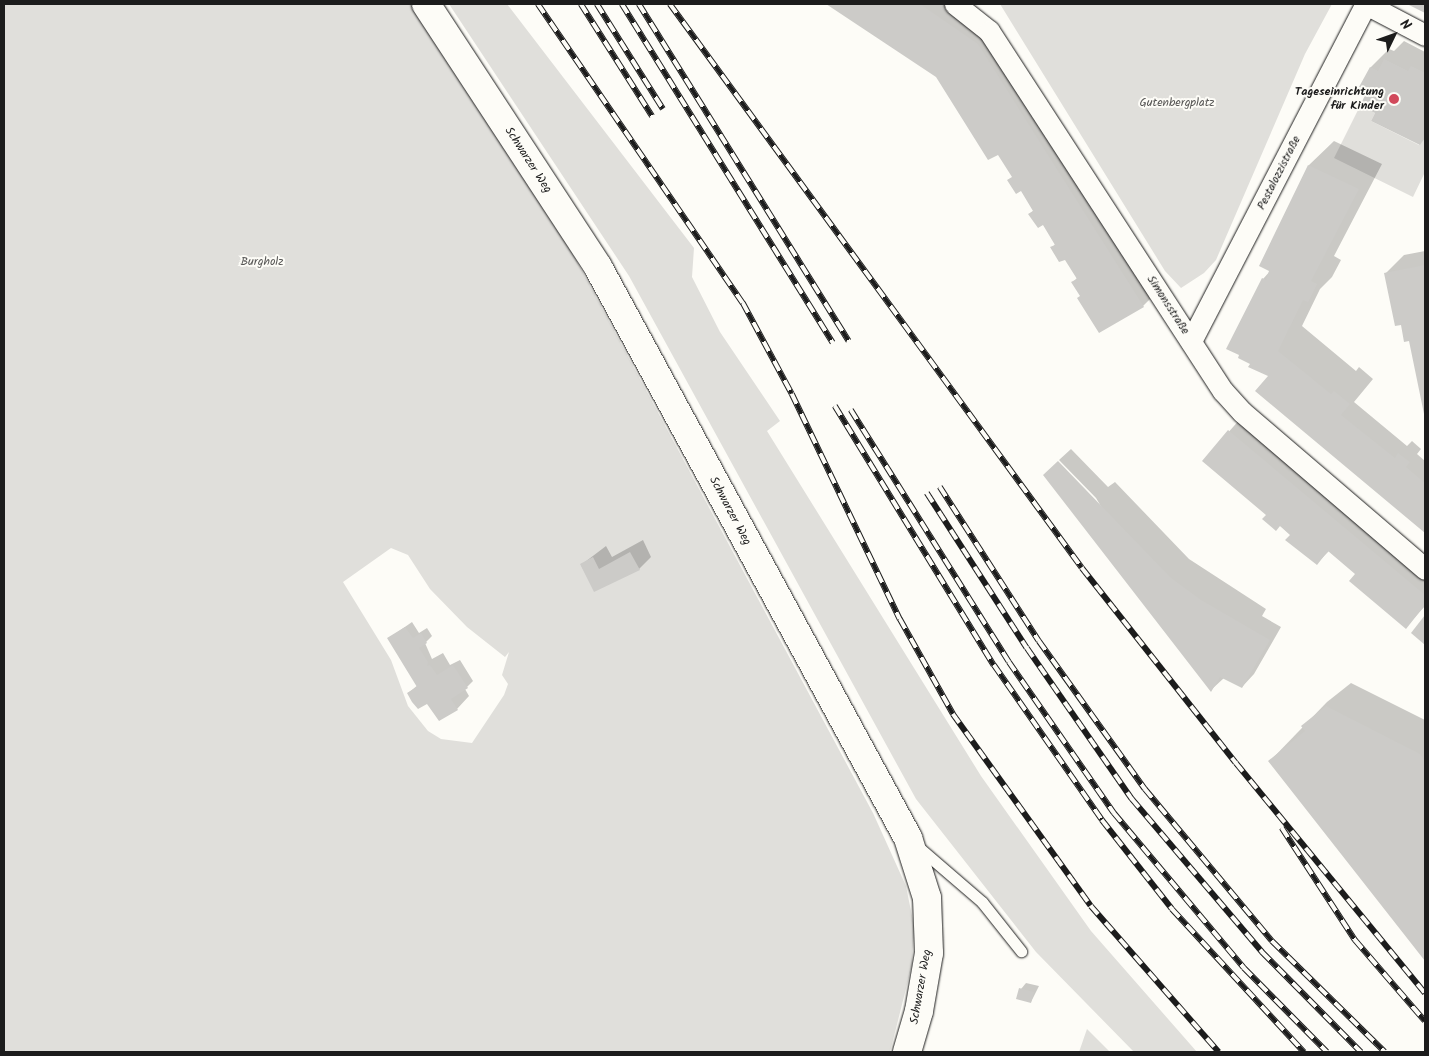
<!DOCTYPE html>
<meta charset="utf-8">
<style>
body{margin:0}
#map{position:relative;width:1429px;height:1056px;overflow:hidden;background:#fdfcf7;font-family:Kalam,sans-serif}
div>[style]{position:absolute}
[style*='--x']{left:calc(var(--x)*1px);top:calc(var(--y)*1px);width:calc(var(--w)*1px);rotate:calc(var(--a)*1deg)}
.green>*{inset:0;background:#e0dfdb}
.shadow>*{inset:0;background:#0003}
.building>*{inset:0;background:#cccbc8}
.roads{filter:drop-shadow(0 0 1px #1c1c1c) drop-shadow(0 0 1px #1c1c1c)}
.service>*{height:11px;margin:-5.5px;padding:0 5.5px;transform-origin:5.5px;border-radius:5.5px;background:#fdfcf7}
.minor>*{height:21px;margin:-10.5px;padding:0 10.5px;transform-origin:10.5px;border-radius:10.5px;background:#fdfcf7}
.tertiary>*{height:28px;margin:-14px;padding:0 14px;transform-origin:14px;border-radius:14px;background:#fdfcf7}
.rail>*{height:5.5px;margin-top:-2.75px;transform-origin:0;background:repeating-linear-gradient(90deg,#fdfcf7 0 11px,#1c1c1c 0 22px);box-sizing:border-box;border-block:1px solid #1c1c1c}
.dots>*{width:14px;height:14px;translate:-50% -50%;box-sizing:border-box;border:2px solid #fdfcf7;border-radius:50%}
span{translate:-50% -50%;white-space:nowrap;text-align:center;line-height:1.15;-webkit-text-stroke:4px #fdfcf7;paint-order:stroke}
.poi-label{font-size:12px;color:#1c1c1c;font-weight:700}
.right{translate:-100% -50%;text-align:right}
.park-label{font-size:12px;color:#575655}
.street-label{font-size:12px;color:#1c1c1c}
.frame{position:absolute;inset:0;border:5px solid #1c1c1c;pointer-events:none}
.north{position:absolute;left:1369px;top:10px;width:50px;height:50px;-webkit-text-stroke:4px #fdfcf7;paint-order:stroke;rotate:48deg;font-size:14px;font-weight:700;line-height:20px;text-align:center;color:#1c1c1c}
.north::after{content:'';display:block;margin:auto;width:18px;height:22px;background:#1c1c1c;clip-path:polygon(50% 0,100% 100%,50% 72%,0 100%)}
</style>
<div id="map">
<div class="green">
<div style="clip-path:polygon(evenodd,4px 4px,411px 4px,567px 243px,873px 813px,906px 886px,914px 926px,912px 965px,890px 1052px,4px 1052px,4px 4px,391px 548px,408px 555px,430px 589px,467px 627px,505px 657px,509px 652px,502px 675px,508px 684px,504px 695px,472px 743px,441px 739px,428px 731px,408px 706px,391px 660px,343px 582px,391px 548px)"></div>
<div style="clip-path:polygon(449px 4px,507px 4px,694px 248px,692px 277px,720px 332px,780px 421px,767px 431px,981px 776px,1091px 931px,1197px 1052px,1134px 1052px,1036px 952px,916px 799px,629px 276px)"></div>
<div style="clip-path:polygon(1000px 4px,1332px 4px,1305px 54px,1216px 260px,1204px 273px,1181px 288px,1165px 271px)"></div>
<div style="clip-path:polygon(1360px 106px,1375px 113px,1371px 121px,1419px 145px,1425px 138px,1425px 172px,1413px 197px,1334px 158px)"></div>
<div style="clip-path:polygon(1087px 1029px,1110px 1052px,1079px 1052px)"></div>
</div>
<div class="shadow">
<div style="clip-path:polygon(828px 4px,965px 4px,1155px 294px,1143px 306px,1081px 295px,1073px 282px,1077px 278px,1065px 258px,1052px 248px,1056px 243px,1043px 224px,1030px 214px,1034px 210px,1000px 155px,937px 76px)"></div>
<div style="clip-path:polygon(1404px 41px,1425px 52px,1425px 138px,1419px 144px,1377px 113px,1369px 91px,1361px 87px,1371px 67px,1389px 49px,1394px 51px)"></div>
<div style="clip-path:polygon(1334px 141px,1382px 164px,1334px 256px,1341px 260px,1332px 277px,1320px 289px,1302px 326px,1356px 371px,1359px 367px,1373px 379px,1354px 402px,1407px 446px,1412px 441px,1421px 449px,1417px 454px,1425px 461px,1425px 531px,1318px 442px,1270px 376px,1263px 279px,1271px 270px,1261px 265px,1309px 165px)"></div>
<div style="clip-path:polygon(1425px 251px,1425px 411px,1410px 341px,1385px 274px,1404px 255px)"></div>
<div style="clip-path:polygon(1241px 418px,1425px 572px,1425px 606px,1406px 627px,1357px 573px,1329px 551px,1317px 563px,1291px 535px,1203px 461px)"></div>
<div style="clip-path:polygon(1071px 449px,1108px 487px,1115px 482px,1189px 559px,1266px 609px,1262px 616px,1281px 627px,1254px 674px,1242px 687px,1224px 678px,1211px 690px,1096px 498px,1059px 460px)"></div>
<div style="clip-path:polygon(643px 540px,651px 557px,639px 569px,594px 590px,581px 565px,606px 546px,612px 557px)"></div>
<div style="clip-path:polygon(412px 622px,419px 633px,427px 628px,432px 636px,425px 643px,432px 659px,443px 653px,450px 665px,460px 660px,473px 681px,465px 689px,469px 696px,457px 709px,408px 693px,418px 685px,389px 638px)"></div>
<div style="clip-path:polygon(1351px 683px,1425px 720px,1425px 959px,1270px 761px,1327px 702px)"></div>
<div style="clip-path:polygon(1026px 983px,1039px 986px,1031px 1002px,1021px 989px)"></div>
</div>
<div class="building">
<div style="clip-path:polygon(826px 4px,920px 4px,978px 44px,1144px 307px,1099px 333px,1077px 298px,1080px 296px,1071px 282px,1077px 279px,1065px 260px,1059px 262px,1050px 247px,1055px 245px,1043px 225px,1038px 228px,1028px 214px,1033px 211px,1021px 191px,1016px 194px,1007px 180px,1012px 177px,998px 155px,988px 160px,936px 77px)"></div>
<div style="clip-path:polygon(1407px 4px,1425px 4px,1425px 13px)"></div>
<div style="clip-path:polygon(1384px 59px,1408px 71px,1411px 66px,1425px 73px,1425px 138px,1420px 145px,1371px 121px,1375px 113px,1360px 106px,1367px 91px,1359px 87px,1370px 67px,1378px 71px)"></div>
<div style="clip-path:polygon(1308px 165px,1359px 189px,1311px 281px,1317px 284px,1308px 302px,1303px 300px,1278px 351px,1331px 394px,1334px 391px,1350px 404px,1341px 415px,1395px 458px,1398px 453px,1410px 462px,1406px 467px,1425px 483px,1425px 533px,1255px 391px,1268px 376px,1248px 367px,1250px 364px,1238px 358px,1239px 355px,1226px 349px,1262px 278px,1266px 280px,1269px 271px,1259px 266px)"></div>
<div style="clip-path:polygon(1425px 265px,1425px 413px,1424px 414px,1409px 341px,1404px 342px,1401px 325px,1395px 326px,1384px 273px)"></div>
<div style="clip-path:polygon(1228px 430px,1425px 595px,1425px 605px,1406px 629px,1349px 581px,1355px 574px,1328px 551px,1317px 565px,1285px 540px,1290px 535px,1280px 526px,1276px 531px,1262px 519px,1266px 515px,1202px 461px)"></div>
<div style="clip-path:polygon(1058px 461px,1171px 578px,1201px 600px,1270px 640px,1242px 688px,1220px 677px,1211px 692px,1043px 475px)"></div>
<div style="clip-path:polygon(630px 552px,640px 570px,594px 592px,580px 564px,593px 557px,599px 569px)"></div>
<div style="clip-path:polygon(1425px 615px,1425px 645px,1411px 633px)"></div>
<div style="clip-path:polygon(405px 627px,413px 638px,421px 633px,427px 643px,419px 648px,428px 662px,427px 666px,430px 665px,437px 675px,453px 665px,468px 688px,451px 699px,458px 710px,439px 721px,427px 704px,418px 709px,412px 702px,407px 693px,417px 687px,387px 638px)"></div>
<div style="clip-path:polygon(1326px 706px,1420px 754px,1425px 761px,1425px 961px,1268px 761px,1305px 731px,1301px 726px)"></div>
<div style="clip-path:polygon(1019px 988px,1034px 992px,1031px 1003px,1016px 999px)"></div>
</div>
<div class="roads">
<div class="service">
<div style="--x:917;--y:846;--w:86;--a:40.7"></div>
<div style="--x:982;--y:902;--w:63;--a:51.5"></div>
</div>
<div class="minor">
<div style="--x:955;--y:4;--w:43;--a:38.5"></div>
<div style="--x:989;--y:31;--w:429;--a:57"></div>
<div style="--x:1223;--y:391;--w:28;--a:48"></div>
<div style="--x:1242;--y:412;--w:241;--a:40.6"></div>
<div style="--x:1366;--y:4;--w:67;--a:27.7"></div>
<div style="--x:1191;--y:341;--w:380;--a:-62.6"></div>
</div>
<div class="tertiary">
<div style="--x:426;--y:4;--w:314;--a:56.8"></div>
<div style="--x:598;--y:267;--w:650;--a:61.5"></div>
<div style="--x:908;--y:838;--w:63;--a:72.4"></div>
<div style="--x:927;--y:898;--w:55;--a:87.9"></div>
<div style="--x:929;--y:953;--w:59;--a:99.8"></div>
<div style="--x:919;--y:1011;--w:43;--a:106.3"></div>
</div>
</div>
<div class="rail">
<div style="--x:538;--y:4;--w:363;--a:55.6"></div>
<div style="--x:743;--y:303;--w:103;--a:61.7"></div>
<div style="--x:792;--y:394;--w:250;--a:64.4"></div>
<div style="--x:900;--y:619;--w:109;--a:60.8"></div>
<div style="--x:953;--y:714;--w:236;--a:54.3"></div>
<div style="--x:1091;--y:906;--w:194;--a:48.8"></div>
<div style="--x:581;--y:4;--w:133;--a:57.6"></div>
<div style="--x:597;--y:4;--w:124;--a:57.8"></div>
<div style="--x:622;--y:4;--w:399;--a:58.1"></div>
<div style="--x:639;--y:4;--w:397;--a:58.1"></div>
<div style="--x:670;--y:4;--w:698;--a:53.85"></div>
<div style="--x:1082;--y:568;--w:248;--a:51.7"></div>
<div style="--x:1236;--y:763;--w:298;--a:50.6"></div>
<div style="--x:835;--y:406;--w:304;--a:58.5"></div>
<div style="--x:994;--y:665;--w:189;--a:55.1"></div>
<div style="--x:1102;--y:820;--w:113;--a:51.8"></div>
<div style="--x:1172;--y:909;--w:195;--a:47.3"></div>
<div style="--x:851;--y:410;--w:297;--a:57.9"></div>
<div style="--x:1009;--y:662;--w:184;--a:55.2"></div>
<div style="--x:1114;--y:813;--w:202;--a:50"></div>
<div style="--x:1244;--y:968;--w:118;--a:45.3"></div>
<div style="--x:940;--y:487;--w:183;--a:57.3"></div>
<div style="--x:1039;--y:641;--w:182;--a:54.4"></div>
<div style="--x:1145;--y:789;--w:198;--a:50.1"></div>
<div style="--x:1272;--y:941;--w:158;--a:44.5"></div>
<div style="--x:927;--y:493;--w:184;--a:57.2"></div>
<div style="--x:1027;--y:648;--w:184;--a:55.2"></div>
<div style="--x:1132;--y:799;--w:201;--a:49.6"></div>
<div style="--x:1262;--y:952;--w:141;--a:45.3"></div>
<div style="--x:1282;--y:828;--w:134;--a:56.9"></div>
<div style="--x:1355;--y:940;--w:107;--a:49.2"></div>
</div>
<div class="dots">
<div style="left:1394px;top:99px;background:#d1495b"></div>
</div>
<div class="poi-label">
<span class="right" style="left:1384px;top:99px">Tageseinrichtung<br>für Kinder</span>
</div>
<div class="park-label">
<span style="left:1177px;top:103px">Gutenbergplatz</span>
<span style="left:262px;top:262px">Burgholz</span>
</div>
<div class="street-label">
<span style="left:528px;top:160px;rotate:57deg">Schwarzer Weg</span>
<span style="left:1279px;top:173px;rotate:-63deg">Pestalozzistraße</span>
<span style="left:1168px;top:305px;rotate:57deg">Simonsstraße</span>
<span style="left:730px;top:511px;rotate:62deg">Schwarzer Weg</span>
<span style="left:921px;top:987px;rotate:-80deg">Schwarzer Weg</span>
</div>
<div class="frame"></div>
<div class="north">N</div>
</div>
